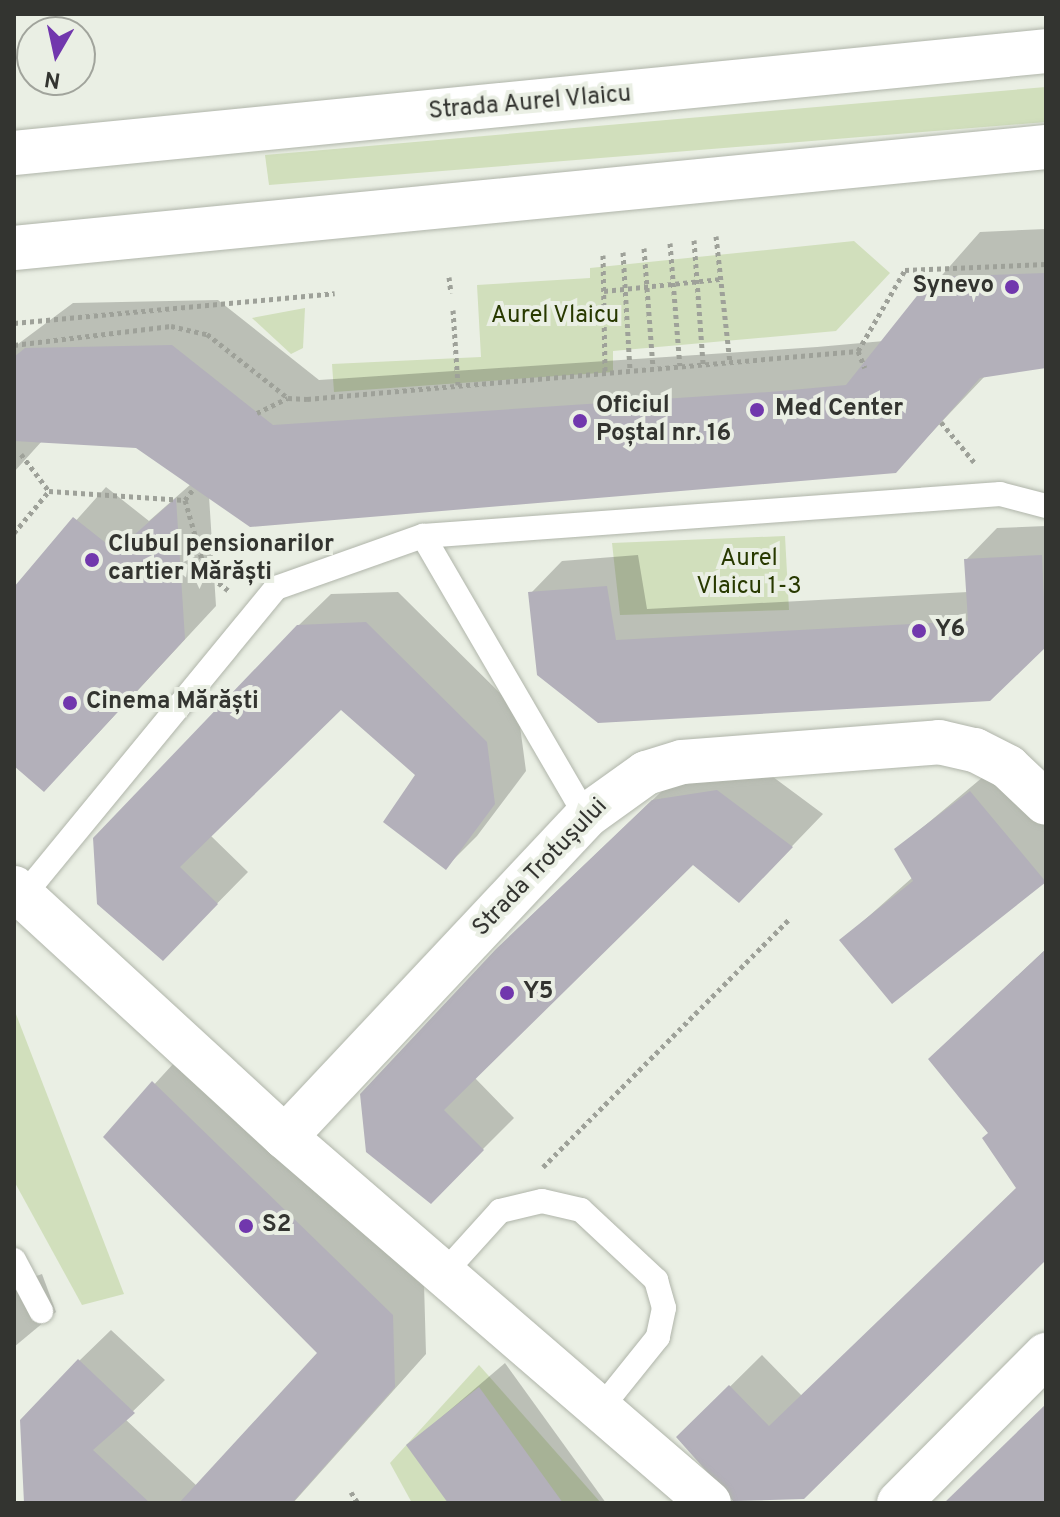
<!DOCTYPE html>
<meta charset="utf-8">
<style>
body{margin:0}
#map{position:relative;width:1060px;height:1517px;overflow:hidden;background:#eaefe4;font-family:Overpass,sans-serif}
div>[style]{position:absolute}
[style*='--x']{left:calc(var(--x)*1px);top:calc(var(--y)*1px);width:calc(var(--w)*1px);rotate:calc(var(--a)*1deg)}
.green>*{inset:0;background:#d1dfbc}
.shadow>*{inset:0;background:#0003}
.building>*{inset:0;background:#b3b0ba}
.path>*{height:5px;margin-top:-2.5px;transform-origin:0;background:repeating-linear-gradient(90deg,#9ea199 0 4px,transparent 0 8px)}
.roads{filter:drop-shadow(0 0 2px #b0b5aa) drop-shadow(0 0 2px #b0b5aa)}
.service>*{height:24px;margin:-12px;padding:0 12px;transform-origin:12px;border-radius:12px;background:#fff}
.minor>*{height:44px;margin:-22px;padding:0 22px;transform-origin:22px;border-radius:22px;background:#fff}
.tertiary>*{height:44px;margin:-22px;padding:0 22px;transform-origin:22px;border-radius:22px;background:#fff}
.primary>*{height:44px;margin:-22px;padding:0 22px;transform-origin:22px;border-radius:22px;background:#fff}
.dots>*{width:22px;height:22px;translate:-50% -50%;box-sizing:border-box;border:4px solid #eaefe4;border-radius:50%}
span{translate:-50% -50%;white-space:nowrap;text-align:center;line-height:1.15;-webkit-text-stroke:8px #eaefe4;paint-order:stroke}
.street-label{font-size:24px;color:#333430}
.poi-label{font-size:24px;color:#333430;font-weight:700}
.right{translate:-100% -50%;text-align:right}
.left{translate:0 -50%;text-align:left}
.park-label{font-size:24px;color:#283900}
.frame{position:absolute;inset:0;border:16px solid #333430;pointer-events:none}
.north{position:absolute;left:16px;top:16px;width:80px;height:80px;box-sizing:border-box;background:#eaefe4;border:2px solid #a1a49c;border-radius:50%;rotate:189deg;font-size:22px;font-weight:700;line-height:32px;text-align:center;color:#333430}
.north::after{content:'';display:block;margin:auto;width:28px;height:36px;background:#7137ad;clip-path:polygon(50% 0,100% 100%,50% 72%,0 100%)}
</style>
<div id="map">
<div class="green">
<div style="clip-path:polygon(1046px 87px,1046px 122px,269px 185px,265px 155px)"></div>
<div style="clip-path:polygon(854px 241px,890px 273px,836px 331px,613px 351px,613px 372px,334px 392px,332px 364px,481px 357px,477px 285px,590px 278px,590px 268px)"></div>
<div style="clip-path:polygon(305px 308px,303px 348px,291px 354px,252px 318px)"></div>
<div style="clip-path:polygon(785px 536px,789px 610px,620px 615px,612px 543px)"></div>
<div style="clip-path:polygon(14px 1009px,124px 1294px,82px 1305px,14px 1181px)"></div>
<div style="clip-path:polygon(479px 1365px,601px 1503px,412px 1503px,390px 1463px)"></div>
</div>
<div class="shadow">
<div style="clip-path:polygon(1046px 229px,1046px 366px,985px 376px,895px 471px,209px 496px,216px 606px,75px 758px,14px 763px,14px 590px,106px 487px,149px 521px,191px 484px,137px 446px,42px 441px,14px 472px,14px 347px,73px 303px,218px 300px,319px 380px,817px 347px,884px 341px,980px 232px)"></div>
<div style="clip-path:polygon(1046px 526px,1046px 644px,989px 699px,598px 721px,531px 593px,562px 561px,638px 555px,647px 609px,968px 592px,966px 560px,997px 528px)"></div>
<div style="clip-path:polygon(398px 592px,518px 711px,526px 771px,477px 836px,446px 867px,418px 775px,340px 707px,210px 835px,248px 872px,194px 927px,99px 903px,298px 626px,331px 594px)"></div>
<div style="clip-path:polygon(749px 759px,823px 814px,770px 869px,692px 862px,474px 1077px,514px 1118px,431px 1201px,368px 1151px,530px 917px,685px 769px)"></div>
<div style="clip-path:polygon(1002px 761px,1046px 812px,1046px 879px,892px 1001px,842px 940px,913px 877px,897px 849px)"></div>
<div style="clip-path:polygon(1046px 949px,1046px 1257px,803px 1497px,679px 1437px,762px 1355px,802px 1396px,1018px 1187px,991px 1133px,930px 1059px)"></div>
<div style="clip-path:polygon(185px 1051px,424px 1283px,426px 1354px,293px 1503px,26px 1503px,79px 1361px,111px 1330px,165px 1380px,125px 1419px,197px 1486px,320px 1353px,106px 1137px)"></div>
<div style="clip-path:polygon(42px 1274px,56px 1312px,14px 1347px,14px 1284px)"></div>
<div style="clip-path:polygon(505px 1363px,606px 1503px,451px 1503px,409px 1445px)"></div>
</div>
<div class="building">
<div style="clip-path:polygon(1046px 273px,1046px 368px,980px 378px,896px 473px,250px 527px,136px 448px,14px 441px,14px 357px,25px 348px,172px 345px,273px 425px,769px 392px,846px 385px,932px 277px)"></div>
<div style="clip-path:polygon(176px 498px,185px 639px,44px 792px,14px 766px,14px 587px,73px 517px,116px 551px)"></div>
<div style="clip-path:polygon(1042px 555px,1046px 647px,990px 701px,598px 723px,537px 675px,528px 592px,607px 586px,616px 640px,968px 621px,964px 559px)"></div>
<div style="clip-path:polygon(366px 622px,487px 742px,495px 804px,446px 870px,383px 822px,415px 775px,341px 710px,180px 867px,218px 904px,163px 961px,97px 904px,93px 838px,297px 625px)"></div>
<div style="clip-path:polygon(717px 790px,793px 847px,739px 903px,693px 865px,444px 1110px,484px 1150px,431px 1204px,366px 1152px,360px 1094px,496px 949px,652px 800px)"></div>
<div style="clip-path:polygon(970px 791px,1046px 882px,892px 1004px,839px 940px,913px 881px,894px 849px)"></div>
<div style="clip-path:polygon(1046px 949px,1046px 1260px,804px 1499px,733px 1501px,676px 1437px,729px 1385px,769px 1426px,1016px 1188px,982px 1138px,988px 1133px,928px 1059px)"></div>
<div style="clip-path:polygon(152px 1081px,393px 1315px,395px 1387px,292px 1503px,179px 1503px,317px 1353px,103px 1137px)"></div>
<div style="clip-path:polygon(78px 1359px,135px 1413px,93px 1450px,150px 1503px,24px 1503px,20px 1420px)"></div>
<div style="clip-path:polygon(479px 1387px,563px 1503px,448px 1503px,406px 1445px)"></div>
<div style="clip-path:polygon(1046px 1404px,1046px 1503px,944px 1503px)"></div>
</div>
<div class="path">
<div style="--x:716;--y:236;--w:127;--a:83.7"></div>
<div style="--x:694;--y:240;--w:124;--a:85.8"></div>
<div style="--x:670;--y:243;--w:123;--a:85.4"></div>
<div style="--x:644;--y:248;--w:120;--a:85.7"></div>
<div style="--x:623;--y:252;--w:118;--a:86.6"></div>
<div style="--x:603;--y:255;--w:118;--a:89"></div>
<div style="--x:449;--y:277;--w:16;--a:83"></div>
<div style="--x:604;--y:291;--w:118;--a:-5.9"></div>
<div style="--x:453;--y:310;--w:75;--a:86.2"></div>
<div style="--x:14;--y:323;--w:322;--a:-5.3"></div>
<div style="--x:14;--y:345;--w:158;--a:-6.9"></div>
<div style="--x:171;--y:326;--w:37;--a:13"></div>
<div style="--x:207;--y:334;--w:103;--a:38.3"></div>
<div style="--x:288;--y:398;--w:19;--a:3"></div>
<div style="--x:307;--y:399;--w:553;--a:-4.98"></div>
<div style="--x:858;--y:351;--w:94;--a:-59.9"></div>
<div style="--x:905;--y:270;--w:141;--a:-2.4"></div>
<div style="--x:858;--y:351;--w:18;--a:68"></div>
<div style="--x:257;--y:413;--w:34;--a:-26"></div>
<div style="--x:941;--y:422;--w:52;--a:50.5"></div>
<div style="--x:21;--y:454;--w:46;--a:52.9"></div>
<div style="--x:49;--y:491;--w:136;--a:3.8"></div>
<div style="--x:185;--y:500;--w:76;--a:74"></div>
<div style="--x:206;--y:573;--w:28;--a:38"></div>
<div style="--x:185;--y:500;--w:15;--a:-53"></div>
<div style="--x:14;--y:533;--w:55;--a:-50.2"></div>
<div style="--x:543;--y:1167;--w:351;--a:-45.2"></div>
<div style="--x:351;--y:1492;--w:13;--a:58"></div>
</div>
<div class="roads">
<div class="service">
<div style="--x:423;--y:536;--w:324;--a:59.8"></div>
<div style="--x:23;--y:896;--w:399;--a:-50.6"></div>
<div style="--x:276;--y:588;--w:156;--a:-19.5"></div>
<div style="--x:423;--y:536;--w:579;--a:-4.16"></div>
<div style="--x:1000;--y:494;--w:48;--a:14.6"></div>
<div style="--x:14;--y:1260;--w:58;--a:62.1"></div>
<div style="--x:443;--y:1274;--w:85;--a:-47.9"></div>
<div style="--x:500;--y:1211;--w:43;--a:-13.4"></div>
<div style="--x:542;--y:1201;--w:40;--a:13"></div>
<div style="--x:581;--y:1210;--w:103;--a:43"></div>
<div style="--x:656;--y:1280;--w:29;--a:74"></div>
<div style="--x:664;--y:1308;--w:30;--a:102"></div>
<div style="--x:658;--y:1337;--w:91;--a:128.8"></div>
</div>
<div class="minor">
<div style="--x:14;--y:888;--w:368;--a:42.6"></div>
<div style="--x:285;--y:1137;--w:560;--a:40.8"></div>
<div style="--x:285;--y:1137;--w:440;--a:-46.8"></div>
<div style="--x:586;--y:816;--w:74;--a:-35.6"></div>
<div style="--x:646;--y:773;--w:38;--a:-17"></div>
<div style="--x:682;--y:762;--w:258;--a:-4.4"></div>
<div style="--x:939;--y:742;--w:37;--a:13"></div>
<div style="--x:975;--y:750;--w:37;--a:27"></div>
<div style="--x:1008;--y:767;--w:52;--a:43.5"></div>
</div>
<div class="tertiary">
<div style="--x:899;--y:1503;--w:209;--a:-45.2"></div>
</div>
<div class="primary">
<div style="--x:14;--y:153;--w:1037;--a:-5.64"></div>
<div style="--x:14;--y:248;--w:1037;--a:-5.59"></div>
</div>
</div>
<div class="dots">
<div style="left:1012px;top:287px;background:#7137ad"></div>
<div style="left:757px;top:410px;background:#7137ad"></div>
<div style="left:580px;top:421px;background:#7137ad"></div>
<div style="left:92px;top:560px;background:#7137ad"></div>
<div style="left:919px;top:631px;background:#7137ad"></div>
<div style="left:70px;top:703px;background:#7137ad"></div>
<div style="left:507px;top:993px;background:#7137ad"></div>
<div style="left:246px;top:1226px;background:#7137ad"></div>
</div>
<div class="street-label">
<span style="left:530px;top:104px;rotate:-5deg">Strada Aurel Vlaicu</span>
<span style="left:541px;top:868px;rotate:-46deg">Strada Trotușului</span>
</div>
<div class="poi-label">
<span class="right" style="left:994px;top:287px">Synevo</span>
<span class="left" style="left:596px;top:421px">Oficiul<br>Poștal nr. 16</span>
<span class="left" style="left:775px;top:410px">Med Center</span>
<span class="left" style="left:108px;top:560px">Clubul pensionarilor<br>cartier Mărăști</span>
<span class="left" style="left:935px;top:631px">Y6</span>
<span class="left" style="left:86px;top:703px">Cinema Mărăști</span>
<span class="left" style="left:523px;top:993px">Y5</span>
<span class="left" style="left:262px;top:1226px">S2</span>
</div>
<div class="park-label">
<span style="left:555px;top:317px">Aurel Vlaicu</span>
<span style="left:749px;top:574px">Aurel<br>Vlaicu 1-3</span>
</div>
<div class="frame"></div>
<div class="north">N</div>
</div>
